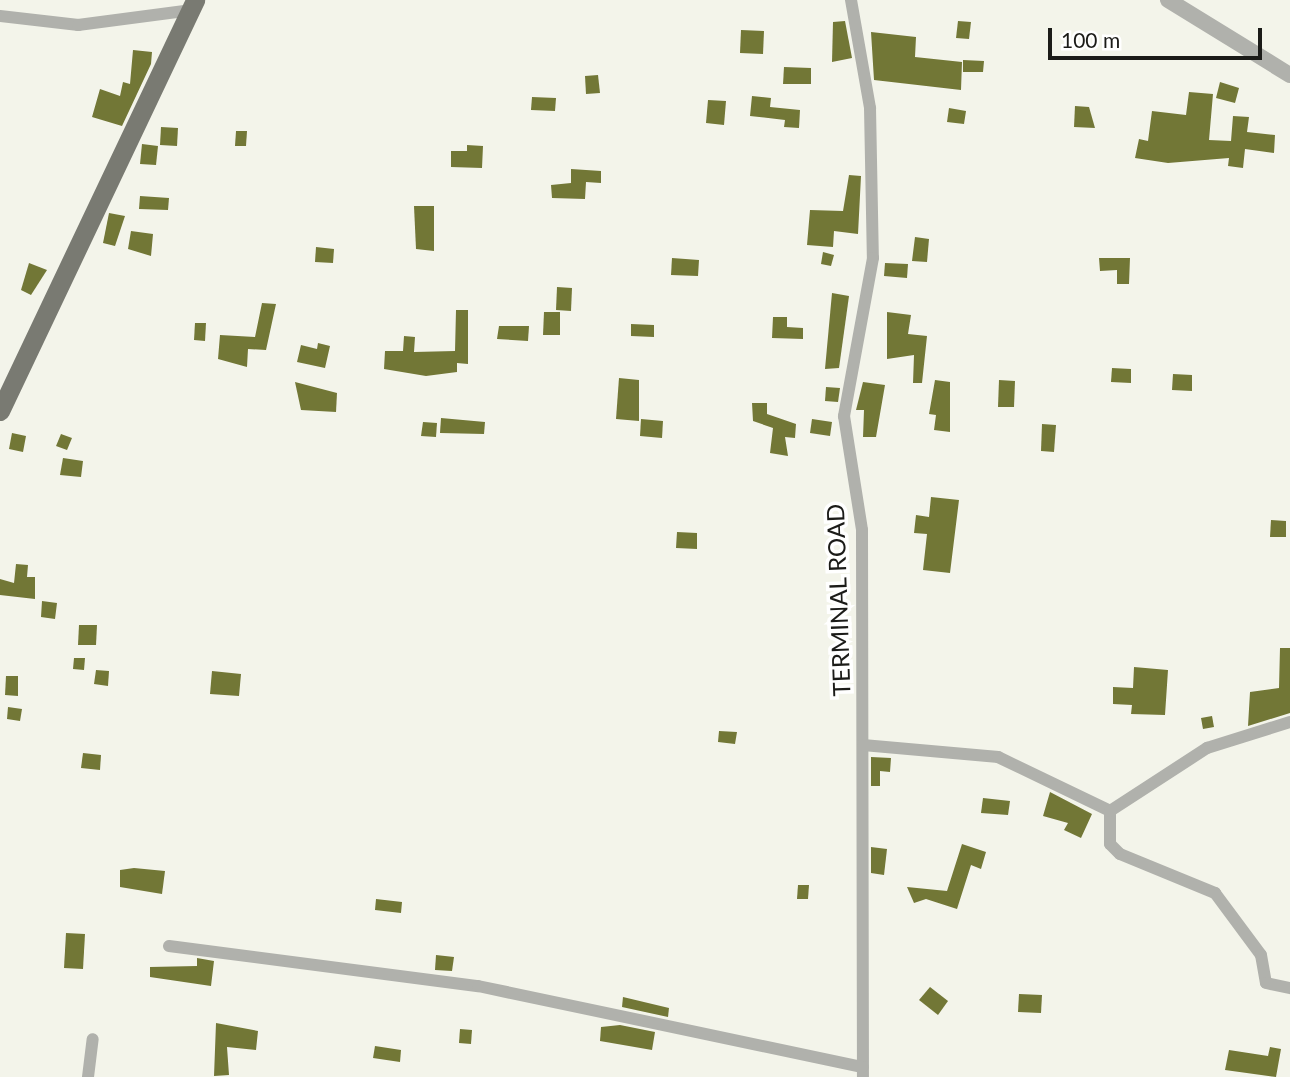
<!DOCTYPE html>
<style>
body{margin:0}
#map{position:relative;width:1290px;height:1077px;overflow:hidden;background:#f3f4ea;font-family:Lato,sans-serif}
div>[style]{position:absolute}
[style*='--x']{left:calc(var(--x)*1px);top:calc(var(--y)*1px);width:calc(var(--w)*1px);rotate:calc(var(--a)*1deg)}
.building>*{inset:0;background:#727736}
.minor>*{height:12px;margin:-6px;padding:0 6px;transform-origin:6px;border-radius:6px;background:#b0b1ac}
.tertiary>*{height:16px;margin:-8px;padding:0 8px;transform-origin:8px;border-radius:8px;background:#b0b1ac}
.primary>*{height:19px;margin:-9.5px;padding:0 9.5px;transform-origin:9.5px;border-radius:9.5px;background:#797a72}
span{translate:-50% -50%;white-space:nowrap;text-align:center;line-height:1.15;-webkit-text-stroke:7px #fff;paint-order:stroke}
.street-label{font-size:24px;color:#1b1b18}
.scale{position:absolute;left:1048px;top:28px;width:214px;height:32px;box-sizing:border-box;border:4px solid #1b1b18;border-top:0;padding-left:9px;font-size:21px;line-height:24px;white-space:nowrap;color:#1b1b18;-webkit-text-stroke:5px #fff;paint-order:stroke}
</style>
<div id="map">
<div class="building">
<div style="clip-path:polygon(845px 21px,852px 58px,832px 62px,833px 22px)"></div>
<div style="clip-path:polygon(958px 21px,971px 22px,969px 39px,956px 38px)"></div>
<div style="clip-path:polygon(741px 30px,764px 31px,763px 54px,740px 53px)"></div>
<div style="clip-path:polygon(871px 32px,916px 37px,915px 57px,962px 62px,961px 90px,874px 80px)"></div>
<div style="clip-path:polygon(133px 50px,152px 52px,151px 64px,122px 126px,92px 117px,100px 89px,120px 96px,123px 82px,130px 84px)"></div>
<div style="clip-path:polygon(963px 60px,984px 61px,983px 72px,963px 72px)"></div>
<div style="clip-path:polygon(784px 67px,811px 68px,811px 84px,783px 84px)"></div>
<div style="clip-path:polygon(598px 75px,600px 93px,586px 94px,585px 76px)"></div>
<div style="clip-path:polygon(1220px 82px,1239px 88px,1235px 103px,1216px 98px)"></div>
<div style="clip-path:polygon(1189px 92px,1213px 94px,1209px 140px,1231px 141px,1233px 116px,1249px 117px,1247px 132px,1275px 135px,1274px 153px,1245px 149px,1243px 168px,1228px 166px,1229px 158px,1168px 163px,1135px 158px,1139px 139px,1148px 141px,1152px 111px,1186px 115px)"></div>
<div style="clip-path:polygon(752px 96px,771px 98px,770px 107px,800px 110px,799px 128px,784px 127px,785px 120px,750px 116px)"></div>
<div style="clip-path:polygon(532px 97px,556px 98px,555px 111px,531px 110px)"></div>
<div style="clip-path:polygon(708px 100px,726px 101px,724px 125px,706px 123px)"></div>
<div style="clip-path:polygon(1075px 106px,1089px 107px,1095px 128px,1074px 127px)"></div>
<div style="clip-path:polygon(949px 108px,966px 111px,964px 124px,947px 122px)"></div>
<div style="clip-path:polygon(161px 127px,178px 128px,177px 146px,160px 145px)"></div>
<div style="clip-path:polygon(236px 131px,247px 131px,246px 146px,235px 146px)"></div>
<div style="clip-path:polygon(142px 144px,158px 146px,156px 165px,140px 164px)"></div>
<div style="clip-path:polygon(467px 145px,483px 146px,482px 168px,451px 167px,451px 151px,467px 151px)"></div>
<div style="clip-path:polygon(571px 169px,601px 171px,601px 183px,586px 182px,585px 199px,552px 198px,551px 185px,571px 183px)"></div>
<div style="clip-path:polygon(849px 175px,861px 176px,858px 234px,834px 231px,833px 247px,807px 245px,810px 210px,843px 211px)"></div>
<div style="clip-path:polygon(140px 196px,169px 198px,168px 210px,139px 209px)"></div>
<div style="clip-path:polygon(414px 206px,434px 206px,434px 251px,416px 249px)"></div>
<div style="clip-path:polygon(109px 213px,125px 216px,115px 246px,103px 243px)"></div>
<div style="clip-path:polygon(131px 231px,153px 234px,151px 256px,128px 249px)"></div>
<div style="clip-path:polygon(915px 237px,929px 239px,927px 262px,912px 261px)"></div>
<div style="clip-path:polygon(316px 247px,334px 249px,333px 263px,315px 262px)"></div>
<div style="clip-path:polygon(823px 252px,834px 255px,831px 266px,821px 264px)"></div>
<div style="clip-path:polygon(672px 258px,699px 260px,698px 276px,671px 275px)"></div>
<div style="clip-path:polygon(1099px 258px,1130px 258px,1129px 284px,1117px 284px,1117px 270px,1100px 271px)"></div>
<div style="clip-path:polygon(29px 263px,47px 270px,31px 295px,21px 290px)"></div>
<div style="clip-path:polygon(885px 263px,908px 264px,907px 278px,884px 276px)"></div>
<div style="clip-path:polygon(557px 287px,572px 288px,571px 311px,556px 310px)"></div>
<div style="clip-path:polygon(832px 293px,849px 296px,839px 368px,825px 369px)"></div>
<div style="clip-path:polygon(262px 303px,276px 304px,266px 350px,248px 349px,247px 367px,218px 359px,220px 335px,255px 337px)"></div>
<div style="clip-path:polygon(456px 310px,468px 310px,468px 364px,457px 363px,457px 372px,426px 376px,384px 369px,385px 351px,403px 351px,404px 336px,415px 337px,414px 352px,455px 351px)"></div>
<div style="clip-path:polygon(544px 312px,560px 312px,560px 335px,543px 335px)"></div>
<div style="clip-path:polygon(887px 312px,911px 315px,908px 334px,927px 336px,922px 383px,913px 383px,914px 355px,887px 359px)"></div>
<div style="clip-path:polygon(773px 317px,787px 317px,787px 327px,803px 328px,803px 339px,772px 338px)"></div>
<div style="clip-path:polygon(195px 323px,206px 323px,205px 341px,194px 340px)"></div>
<div style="clip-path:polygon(631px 324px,654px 325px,654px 337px,631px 336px)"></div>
<div style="clip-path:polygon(499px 326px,529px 326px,528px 341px,497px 339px)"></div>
<div style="clip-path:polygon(318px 343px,330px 346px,325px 368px,297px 362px,301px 345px,317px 349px)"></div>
<div style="clip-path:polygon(1112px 368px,1131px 369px,1131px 383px,1111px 382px)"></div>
<div style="clip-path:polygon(1173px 374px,1192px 375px,1192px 391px,1172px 390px)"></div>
<div style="clip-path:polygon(619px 378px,639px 380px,639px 421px,616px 419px)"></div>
<div style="clip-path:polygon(935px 380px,950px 382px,950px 432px,934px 430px,936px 415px,929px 414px)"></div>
<div style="clip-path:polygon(999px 380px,1015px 381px,1014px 407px,998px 407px)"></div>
<div style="clip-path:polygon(295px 382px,337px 393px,336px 412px,301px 410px)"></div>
<div style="clip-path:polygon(863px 382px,885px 385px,876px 437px,863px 437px,864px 410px,856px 410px)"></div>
<div style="clip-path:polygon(826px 387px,840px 388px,838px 402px,825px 401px)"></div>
<div style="clip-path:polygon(752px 403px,767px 403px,767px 414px,796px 424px,795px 438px,785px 437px,788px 456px,770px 453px,773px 428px,753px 421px)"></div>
<div style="clip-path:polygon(441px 418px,485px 422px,484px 434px,440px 433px)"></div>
<div style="clip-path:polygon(641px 419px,663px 421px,662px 438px,640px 436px)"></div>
<div style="clip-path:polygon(812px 419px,832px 422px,830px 436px,810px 433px)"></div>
<div style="clip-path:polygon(423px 422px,437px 423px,436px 437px,421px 436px)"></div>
<div style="clip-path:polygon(1042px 424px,1056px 425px,1054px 452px,1041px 451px)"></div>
<div style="clip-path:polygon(12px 433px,26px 436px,23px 452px,9px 449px)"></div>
<div style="clip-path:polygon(61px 434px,72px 438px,67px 450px,56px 446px)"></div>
<div style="clip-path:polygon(63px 458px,83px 461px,81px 477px,60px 475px)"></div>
<div style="clip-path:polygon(931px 497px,959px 500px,950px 573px,923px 570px,927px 534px,914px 533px,916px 515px,929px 517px)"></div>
<div style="clip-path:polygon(1271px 520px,1286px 521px,1286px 537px,1270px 537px)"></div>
<div style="clip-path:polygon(677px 532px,697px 533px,697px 549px,676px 548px)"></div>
<div style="clip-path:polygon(16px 564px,28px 565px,27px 577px,35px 577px,35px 599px,0 595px,0 579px,14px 583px)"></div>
<div style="clip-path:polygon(42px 601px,57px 603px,55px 619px,41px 617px)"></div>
<div style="clip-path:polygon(79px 625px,97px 625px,96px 645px,78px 645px)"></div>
<div style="clip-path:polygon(1280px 648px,1290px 648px,1290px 713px,1248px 726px,1250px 692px,1279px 688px)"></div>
<div style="clip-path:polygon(74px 658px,85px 658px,84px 670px,73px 669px)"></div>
<div style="clip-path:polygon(1134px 667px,1168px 670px,1165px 715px,1131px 714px,1132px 705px,1113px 704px,1113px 687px,1133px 688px)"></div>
<div style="clip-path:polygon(96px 670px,109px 671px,108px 686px,94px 684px)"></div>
<div style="clip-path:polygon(212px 671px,241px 674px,239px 696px,210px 694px)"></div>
<div style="clip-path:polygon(6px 676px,18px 676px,18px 696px,5px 695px)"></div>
<div style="clip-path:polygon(8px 707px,22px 709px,20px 721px,7px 719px)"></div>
<div style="clip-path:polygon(1212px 716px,1214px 727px,1203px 729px,1201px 718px)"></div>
<div style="clip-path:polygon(719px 731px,737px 732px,735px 744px,718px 742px)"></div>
<div style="clip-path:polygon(83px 753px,101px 755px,100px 770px,81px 768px)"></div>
<div style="clip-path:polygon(871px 757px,891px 758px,890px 772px,880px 771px,880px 786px,871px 786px)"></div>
<div style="clip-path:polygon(1050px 792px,1092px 814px,1081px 838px,1064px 830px,1068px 823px,1043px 816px)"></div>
<div style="clip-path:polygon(983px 798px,1010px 801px,1008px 815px,981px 813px)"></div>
<div style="clip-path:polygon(962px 844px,986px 852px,981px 869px,971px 865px,957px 909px,926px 899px,914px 903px,907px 887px,947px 891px)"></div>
<div style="clip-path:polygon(871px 847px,887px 849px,884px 875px,871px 873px)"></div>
<div style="clip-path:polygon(134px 868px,165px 871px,162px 894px,120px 887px,120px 870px)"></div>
<div style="clip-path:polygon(798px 885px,809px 885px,808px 899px,797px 899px)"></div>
<div style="clip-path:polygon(376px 899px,402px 902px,401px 913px,375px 910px)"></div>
<div style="clip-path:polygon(66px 933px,85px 934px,83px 969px,64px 968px)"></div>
<div style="clip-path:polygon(436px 955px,454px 957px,452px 971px,435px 970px)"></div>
<div style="clip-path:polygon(197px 958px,214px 961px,211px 986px,150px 977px,150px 967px,197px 966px)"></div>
<div style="clip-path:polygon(930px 987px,948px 1001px,938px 1015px,919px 1000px)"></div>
<div style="clip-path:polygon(1019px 994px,1042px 995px,1041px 1013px,1018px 1012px)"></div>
<div style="clip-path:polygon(623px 997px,669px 1008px,668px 1017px,622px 1007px)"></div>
<div style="clip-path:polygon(216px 1023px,258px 1031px,256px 1050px,227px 1047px,229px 1075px,214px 1076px)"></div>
<div style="clip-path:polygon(620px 1025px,655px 1032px,652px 1050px,600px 1041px,601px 1027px)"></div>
<div style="clip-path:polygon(460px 1029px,472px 1030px,471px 1044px,459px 1043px)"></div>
<div style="clip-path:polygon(375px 1046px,401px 1050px,400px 1062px,373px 1058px)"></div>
<div style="clip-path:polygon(1270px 1047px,1281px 1049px,1276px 1077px,1225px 1070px,1229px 1050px,1268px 1056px)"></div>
</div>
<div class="minor">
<div style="--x:851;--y:0;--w:110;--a:80"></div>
<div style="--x:870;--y:108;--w:150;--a:88.9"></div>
<div style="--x:873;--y:258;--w:161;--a:100.4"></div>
<div style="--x:844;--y:416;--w:115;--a:81"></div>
<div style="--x:862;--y:530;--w:547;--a:89.9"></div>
<div style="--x:0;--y:16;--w:79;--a:6.6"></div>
<div style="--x:78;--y:25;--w:115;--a:-7.5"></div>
<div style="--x:863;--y:745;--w:136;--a:5.1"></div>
<div style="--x:998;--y:757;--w:124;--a:25.7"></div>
<div style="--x:1110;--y:811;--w:33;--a:90"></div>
<div style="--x:1110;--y:844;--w:14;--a:45"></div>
<div style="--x:1120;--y:854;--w:103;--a:22.3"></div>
<div style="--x:1215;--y:893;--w:77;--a:53.4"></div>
<div style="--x:1261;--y:955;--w:28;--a:80"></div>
<div style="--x:1266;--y:983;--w:25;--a:12"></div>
<div style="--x:1110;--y:811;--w:116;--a:-33"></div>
<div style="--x:1207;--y:748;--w:87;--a:-17.4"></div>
<div style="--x:169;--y:946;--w:312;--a:7.4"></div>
<div style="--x:478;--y:986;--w:393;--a:11.9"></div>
<div style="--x:88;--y:1077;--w:38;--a:-83"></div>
</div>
<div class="tertiary">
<div style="--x:1168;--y:0;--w:143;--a:31.6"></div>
</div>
<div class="primary">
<div style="--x:0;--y:411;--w:455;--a:-64.6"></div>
</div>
<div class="street-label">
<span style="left:838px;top:600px;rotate:-92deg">TERMINAL ROAD</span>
</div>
<div class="scale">100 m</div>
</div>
